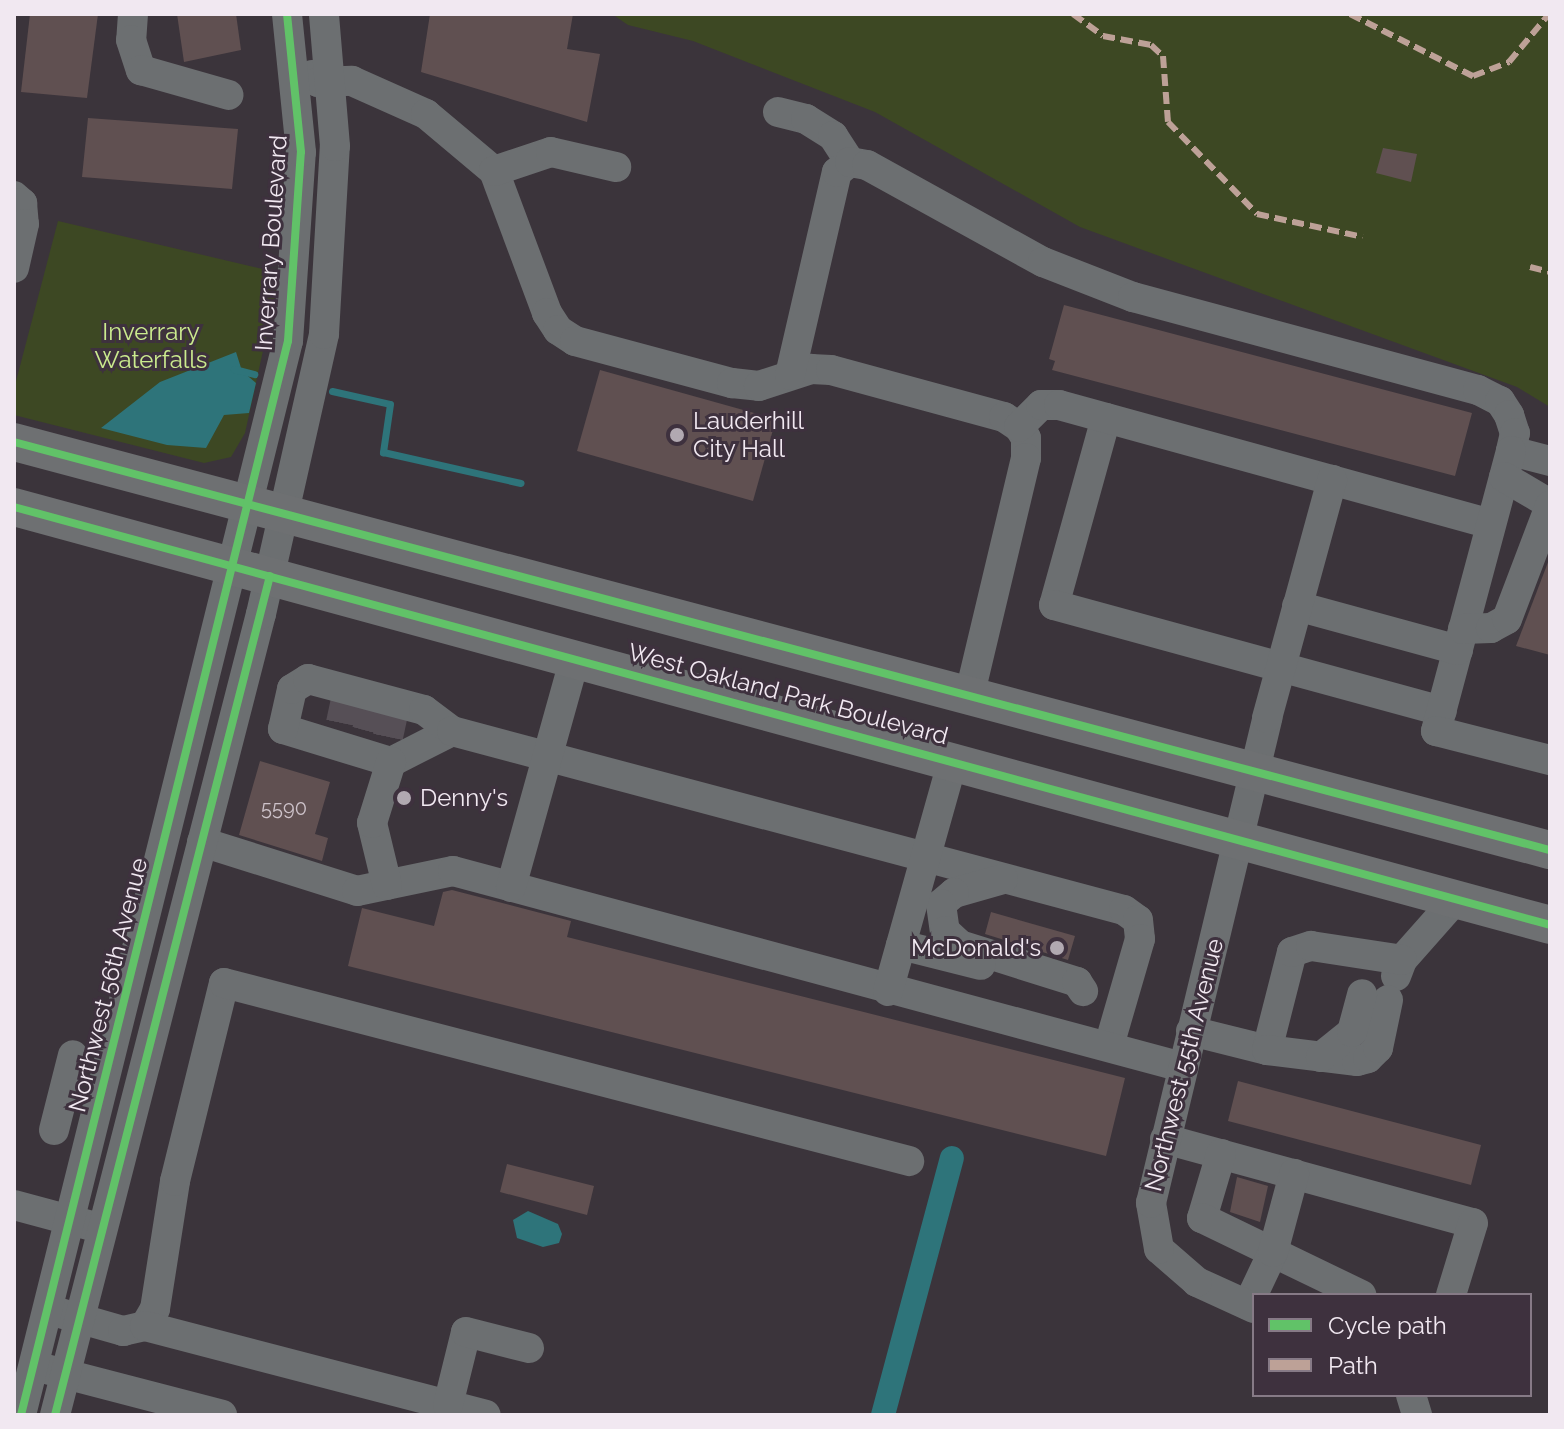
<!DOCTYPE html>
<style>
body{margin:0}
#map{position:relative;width:1564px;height:1429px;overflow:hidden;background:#3b343b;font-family:Raleway,sans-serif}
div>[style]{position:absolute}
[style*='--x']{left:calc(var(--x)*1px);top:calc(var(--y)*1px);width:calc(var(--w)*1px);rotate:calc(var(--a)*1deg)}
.green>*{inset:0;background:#3d4823}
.water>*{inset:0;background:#2e747a}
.stream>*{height:7px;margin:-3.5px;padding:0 3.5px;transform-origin:3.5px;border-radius:3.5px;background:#2e747a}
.canal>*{height:24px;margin:-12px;padding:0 12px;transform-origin:12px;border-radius:12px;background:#2e747a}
.building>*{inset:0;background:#605051}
.minor-tunnel>*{height:30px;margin-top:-15px;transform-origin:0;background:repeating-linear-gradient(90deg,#564f56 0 30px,transparent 0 45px)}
.minor>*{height:30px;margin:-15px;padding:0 15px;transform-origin:15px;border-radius:15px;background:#6c6f71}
.major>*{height:38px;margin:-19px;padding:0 19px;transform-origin:19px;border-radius:19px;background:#6e7072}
.quiet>*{height:6px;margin-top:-3px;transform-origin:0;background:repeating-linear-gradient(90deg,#bda197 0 12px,transparent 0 18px)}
.cycleway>*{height:8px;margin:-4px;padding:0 4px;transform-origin:4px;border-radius:4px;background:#61c268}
.dots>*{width:22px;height:22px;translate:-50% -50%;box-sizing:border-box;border:4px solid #3e313e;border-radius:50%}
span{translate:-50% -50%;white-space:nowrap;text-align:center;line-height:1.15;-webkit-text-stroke:6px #3e313e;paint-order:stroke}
.number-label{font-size:20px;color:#cdc2c9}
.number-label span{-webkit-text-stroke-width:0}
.street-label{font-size:24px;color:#f1e8f1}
.park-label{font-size:24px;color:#cbeb8e}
.poi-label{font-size:24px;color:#f1e8f1}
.left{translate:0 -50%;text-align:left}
.right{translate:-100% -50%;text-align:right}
.frame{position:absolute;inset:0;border:16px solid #f1e8f1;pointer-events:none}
.legend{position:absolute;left:1252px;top:1293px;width:280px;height:104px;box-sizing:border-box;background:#3e313e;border:2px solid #867a86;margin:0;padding:10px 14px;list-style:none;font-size:24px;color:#f1e8f1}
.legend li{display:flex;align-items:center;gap:16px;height:40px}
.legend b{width:40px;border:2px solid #867a86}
</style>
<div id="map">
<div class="green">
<div style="clip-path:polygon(612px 14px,1550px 14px,1550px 407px,1517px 387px,1080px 227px,875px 112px,693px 41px,628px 25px)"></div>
<div style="clip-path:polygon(58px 221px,280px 273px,245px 433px,231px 457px,204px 463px,14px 415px,14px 389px)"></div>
</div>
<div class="water">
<div style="clip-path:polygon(236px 352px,242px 371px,256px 383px,249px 413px,224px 415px,206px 448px,167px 445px,101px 428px,160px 382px)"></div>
<div style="clip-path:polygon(528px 1211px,558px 1224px,562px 1234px,559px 1243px,543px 1247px,517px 1238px,513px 1220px)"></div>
</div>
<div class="stream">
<div style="--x:234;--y:369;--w:21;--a:14"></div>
<div style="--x:332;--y:391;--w:59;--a:12.6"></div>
<div style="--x:390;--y:404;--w:49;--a:98.3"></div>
<div style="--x:383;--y:452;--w:141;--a:12.7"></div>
</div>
<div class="canal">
<div style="--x:883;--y:1415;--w:266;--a:-75"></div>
</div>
<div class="building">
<div style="clip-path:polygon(30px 14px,98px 14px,87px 98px,21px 92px)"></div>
<div style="clip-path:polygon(177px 14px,236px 14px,241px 50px,184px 62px)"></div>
<div style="clip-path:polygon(430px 14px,573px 14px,567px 49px,600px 54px,587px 122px,421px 72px)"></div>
<div style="clip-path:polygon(88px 118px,238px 129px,232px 189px,82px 177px)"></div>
<div style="clip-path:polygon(1383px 148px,1417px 154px,1411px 182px,1376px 173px)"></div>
<div style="clip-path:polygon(1064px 305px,1472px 413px,1455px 476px,1052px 370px,1055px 361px,1049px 359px)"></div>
<div style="clip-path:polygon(600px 370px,776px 419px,753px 501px,577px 451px)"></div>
<div style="clip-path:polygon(1550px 557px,1550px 655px,1516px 646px)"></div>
<div style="clip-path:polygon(260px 761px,330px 782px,315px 834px,328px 838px,322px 861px,239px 835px)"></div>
<div style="clip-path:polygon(452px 890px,571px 921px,567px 937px,1125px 1078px,1106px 1156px,348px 966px,362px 908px,434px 926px,443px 892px)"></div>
<div style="clip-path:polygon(991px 912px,1075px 936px,1068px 960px,985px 934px)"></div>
<div style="clip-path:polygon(1238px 1081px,1481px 1145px,1471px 1185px,1228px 1121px)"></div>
<div style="clip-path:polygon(507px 1164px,594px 1186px,587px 1215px,500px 1192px)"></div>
<div style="clip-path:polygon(1237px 1177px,1268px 1186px,1260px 1222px,1230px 1212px)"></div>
</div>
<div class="minor-tunnel">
<div style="--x:341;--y:723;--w:24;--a:-78"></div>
<div style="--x:367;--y:731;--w:23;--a:-75"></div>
<div style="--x:388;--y:737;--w:24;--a:-78"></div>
</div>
<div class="minor">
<div style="--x:133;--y:14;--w:26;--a:94"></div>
<div style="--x:131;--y:40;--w:32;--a:72"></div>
<div style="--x:141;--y:70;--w:91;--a:15.9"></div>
<div style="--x:312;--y:75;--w:9;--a:49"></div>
<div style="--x:318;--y:82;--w:34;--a:-2"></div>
<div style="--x:352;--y:81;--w:81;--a:24"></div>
<div style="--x:426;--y:114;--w:89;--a:40"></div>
<div style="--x:494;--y:171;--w:152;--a:69.5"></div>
<div style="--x:547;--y:313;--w:20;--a:57"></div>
<div style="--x:558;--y:330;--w:20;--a:33"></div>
<div style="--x:575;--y:341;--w:163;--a:15"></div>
<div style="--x:732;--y:383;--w:27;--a:6"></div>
<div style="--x:759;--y:386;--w:55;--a:-18.1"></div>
<div style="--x:811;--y:369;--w:20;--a:3"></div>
<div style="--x:831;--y:370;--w:179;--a:15.2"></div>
<div style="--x:1004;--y:417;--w:18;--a:34"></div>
<div style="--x:1019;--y:427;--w:13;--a:58"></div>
<div style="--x:1026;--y:438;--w:20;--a:90"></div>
<div style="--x:1026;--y:458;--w:246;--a:103.4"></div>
<div style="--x:778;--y:112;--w:29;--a:14"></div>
<div style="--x:806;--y:119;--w:32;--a:32"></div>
<div style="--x:833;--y:136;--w:31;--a:57"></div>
<div style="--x:494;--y:171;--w:60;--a:-18.4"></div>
<div style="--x:551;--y:152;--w:67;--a:13"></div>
<div style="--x:14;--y:196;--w:11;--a:41"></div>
<div style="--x:22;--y:203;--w:21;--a:85"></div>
<div style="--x:24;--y:224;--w:45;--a:102.8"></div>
<div style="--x:790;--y:375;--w:208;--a:-77"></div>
<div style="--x:837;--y:172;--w:16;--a:-38"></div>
<div style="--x:850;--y:162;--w:17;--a:10"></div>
<div style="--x:867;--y:165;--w:201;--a:28.9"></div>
<div style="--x:1043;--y:262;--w:97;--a:21.3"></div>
<div style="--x:1133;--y:297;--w:357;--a:15.1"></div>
<div style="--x:1478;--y:390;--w:25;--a:27"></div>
<div style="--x:1500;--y:401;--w:17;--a:57"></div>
<div style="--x:1509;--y:415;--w:19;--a:72"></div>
<div style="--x:1515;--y:433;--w:18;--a:103"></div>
<div style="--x:1106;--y:418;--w:194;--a:105.5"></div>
<div style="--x:1054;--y:605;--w:402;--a:15.3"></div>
<div style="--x:1019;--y:427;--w:31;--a:-45"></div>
<div style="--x:1041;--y:405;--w:18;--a:0"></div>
<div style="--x:1059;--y:405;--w:447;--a:15.4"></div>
<div style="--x:1550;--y:461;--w:40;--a:-165.6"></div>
<div style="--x:1511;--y:451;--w:290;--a:105"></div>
<div style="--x:1436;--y:731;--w:118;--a:14.3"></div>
<div style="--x:1504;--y:477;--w:53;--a:30.4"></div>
<div style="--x:1297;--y:606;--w:167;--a:15.3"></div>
<div style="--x:1463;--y:629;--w:28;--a:-2"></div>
<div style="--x:1491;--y:628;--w:18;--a:-29"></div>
<div style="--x:1507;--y:619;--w:121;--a:-69.2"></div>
<div style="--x:452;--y:731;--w:68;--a:153.1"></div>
<div style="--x:391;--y:762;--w:113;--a:-163"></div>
<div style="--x:283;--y:729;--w:41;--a:-77.3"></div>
<div style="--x:292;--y:689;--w:19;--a:-32"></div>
<div style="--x:308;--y:679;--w:120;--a:15"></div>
<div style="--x:424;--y:710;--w:35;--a:37"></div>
<div style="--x:452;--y:731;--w:695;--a:14.92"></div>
<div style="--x:1124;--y:910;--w:17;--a:36"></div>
<div style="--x:1138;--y:920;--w:19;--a:84"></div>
<div style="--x:1140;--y:939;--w:111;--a:106.2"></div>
<div style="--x:202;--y:842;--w:163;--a:17.5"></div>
<div style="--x:357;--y:891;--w:98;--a:-11.8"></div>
<div style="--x:453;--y:871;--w:755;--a:15.05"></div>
<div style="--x:1003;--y:879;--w:51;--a:164.1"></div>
<div style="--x:954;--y:893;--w:17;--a:140"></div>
<div style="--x:941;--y:904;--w:27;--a:82"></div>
<div style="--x:945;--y:931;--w:21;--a:43"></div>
<div style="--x:960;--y:945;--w:123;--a:17.5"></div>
<div style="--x:1077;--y:982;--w:11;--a:56"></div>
<div style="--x:387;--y:885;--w:64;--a:-103.6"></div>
<div style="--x:372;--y:823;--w:64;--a:-72.7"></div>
<div style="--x:511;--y:887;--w:238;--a:-74.4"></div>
<div style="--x:901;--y:945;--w:82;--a:14"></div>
<div style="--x:1396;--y:976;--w:17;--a:-69"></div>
<div style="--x:1402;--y:960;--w:80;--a:-48.5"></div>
<div style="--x:888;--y:991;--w:241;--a:-74.3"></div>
<div style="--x:1191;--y:1031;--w:78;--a:14"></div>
<div style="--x:1267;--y:1050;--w:101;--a:-75.7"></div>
<div style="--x:1292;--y:952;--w:20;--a:-18"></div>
<div style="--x:1311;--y:946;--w:92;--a:8.7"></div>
<div style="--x:1267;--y:1050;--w:91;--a:7"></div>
<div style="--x:1357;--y:1061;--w:11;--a:-15"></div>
<div style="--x:1368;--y:1058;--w:14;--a:-45"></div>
<div style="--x:1378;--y:1048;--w:49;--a:-78.2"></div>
<div style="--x:1321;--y:1057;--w:40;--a:-39"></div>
<div style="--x:1352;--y:1032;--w:39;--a:-75"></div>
<div style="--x:54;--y:1130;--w:77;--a:-75.8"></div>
<div style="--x:1165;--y:1139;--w:319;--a:15.3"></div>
<div style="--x:1473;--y:1223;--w:75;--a:107"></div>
<div style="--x:1221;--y:1154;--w:67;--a:106.5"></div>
<div style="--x:1202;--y:1218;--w:177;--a:25.8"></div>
<div style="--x:14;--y:1205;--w:77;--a:15.1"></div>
<div style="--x:1248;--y:1305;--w:59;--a:-64.7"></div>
<div style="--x:1273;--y:1252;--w:81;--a:-74.9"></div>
<div style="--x:1254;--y:1308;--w:63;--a:-155.5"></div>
<div style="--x:1197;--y:1282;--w:50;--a:-139"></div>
<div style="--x:1159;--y:1249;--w:47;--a:-99.9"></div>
<div style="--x:1151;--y:1203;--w:499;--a:-76.5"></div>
<div style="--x:1267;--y:718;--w:247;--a:-74.7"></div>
<div style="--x:60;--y:1313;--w:66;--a:15.9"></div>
<div style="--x:123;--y:1331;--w:23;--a:-13"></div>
<div style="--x:145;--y:1326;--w:20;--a:-60"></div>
<div style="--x:155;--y:1309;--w:130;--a:-81.1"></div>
<div style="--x:175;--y:1181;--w:204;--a:-76.1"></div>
<div style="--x:224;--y:983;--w:708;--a:14.57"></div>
<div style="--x:145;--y:1326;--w:352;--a:14.6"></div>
<div style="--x:46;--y:1369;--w:182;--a:14.6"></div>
<div style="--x:1411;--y:1395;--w:21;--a:73"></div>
<div style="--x:448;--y:1405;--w:75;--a:-76.1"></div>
<div style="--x:466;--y:1332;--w:65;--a:14.3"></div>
<div style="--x:21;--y:1415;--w:1107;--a:-76.04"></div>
<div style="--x:288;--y:341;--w:189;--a:-86.1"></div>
<div style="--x:301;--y:152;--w:139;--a:-95.8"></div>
<div style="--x:55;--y:1415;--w:827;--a:-75.58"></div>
<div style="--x:261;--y:614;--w:287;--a:-77.3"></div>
<div style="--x:324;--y:334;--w:188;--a:-86.7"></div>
<div style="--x:335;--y:146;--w:132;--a:-94.8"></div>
</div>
<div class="major">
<div style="--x:14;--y:442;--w:1589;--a:14.88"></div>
<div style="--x:14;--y:507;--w:1592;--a:15.22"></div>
</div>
<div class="quiet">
<div style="--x:1073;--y:14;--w:37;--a:36"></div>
<div style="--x:1103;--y:36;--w:49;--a:10.6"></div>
<div style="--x:1151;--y:45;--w:16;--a:43"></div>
<div style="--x:1163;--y:56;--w:66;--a:85.7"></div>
<div style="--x:1168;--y:122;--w:128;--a:45.9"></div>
<div style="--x:1257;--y:214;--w:108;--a:12.2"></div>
<div style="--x:1350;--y:14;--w:138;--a:26.8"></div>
<div style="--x:1473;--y:76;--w:39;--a:-21"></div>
<div style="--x:1509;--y:62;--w:62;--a:-50.2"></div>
<div style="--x:1530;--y:267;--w:21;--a:14"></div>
</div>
<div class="cycleway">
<div style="--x:14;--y:442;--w:1589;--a:14.88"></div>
<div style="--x:14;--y:507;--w:1592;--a:15.22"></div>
<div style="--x:21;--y:1415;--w:1107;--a:-76.04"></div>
<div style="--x:288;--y:341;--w:189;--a:-86.1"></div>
<div style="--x:301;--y:152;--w:139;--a:-95.8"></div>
<div style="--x:55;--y:1415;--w:866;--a:-75.63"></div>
</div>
<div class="dots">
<div style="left:677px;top:435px;background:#b1a9b1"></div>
<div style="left:404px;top:798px;background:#b1a9b1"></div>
<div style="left:1057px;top:948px;background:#b1a9b1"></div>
</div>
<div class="number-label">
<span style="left:284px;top:808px">5590</span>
</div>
<div class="street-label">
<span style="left:271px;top:243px;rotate:-86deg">Inverrary Boulevard</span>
<span style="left:788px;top:694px;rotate:15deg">West Oakland Park Boulevard</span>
<span style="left:108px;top:985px;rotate:-76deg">Northwest 56th Avenue</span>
<span style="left:1184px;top:1065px;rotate:-76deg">Northwest 55th Avenue</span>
</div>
<div class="park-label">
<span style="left:151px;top:346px">Inverrary<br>Waterfalls</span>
</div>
<div class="poi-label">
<span class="left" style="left:693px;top:435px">Lauderhill<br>City Hall</span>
<span class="left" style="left:420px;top:798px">Denny's</span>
<span class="right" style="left:1041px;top:948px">McDonald's</span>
</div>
<div class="frame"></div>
<ul class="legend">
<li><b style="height:10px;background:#61c268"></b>Cycle path</li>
<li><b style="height:10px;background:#bda197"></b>Path</li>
</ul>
</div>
